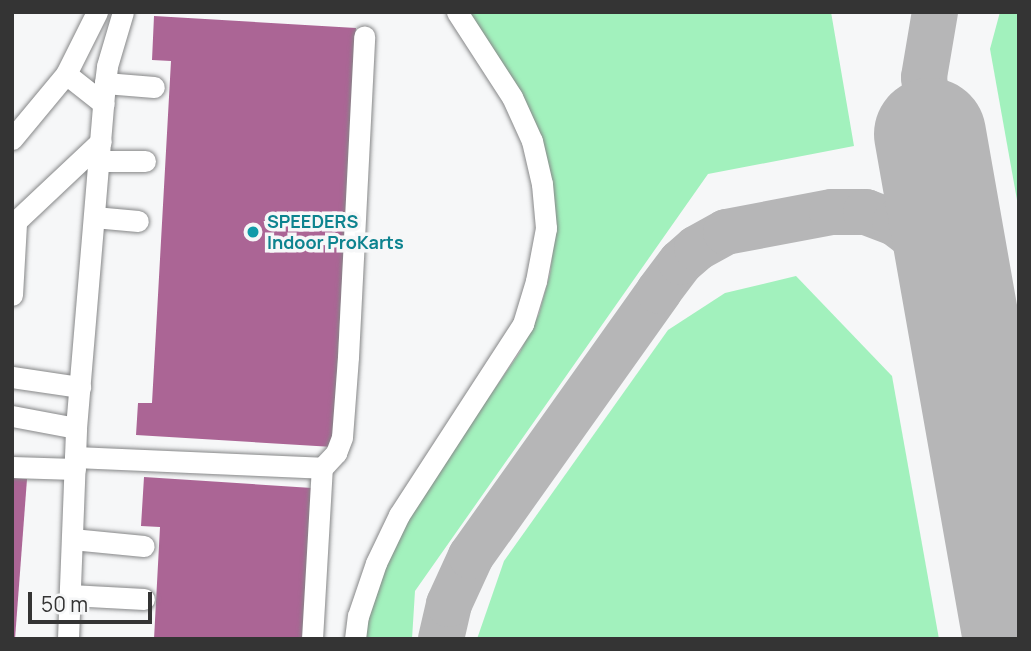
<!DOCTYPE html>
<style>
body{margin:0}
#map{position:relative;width:1031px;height:651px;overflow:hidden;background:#f6f7f8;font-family:Manrope,sans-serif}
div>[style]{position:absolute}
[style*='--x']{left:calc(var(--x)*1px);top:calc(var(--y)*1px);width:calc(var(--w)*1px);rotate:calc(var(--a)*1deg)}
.green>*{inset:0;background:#a2f1bd}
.taxiway>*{height:46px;margin:-23px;padding:0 23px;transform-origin:23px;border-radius:23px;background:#b6b6b7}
.runway>*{height:112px;margin:-56px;padding:0 56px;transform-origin:56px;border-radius:56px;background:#b6b6b7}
.building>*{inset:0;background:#ab6595}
.roads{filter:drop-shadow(0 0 2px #868788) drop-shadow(0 0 2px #868788)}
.minor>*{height:21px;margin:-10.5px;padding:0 10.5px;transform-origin:10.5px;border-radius:10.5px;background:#fff}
.dots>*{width:19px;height:19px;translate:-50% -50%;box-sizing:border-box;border:4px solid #f6f7f8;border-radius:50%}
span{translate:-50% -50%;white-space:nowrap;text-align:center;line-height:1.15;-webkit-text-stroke:7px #f6f7f8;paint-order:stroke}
.culture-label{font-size:18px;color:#0d838f;font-weight:700}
.left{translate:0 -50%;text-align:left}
.frame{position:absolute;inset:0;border:14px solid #343434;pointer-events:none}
.scale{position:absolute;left:28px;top:592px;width:124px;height:32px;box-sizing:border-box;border:4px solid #343434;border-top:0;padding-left:9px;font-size:21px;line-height:24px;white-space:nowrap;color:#343434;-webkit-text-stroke:5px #f6f7f8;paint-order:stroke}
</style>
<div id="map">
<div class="green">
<div style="clip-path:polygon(467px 12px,831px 12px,854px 146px,708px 174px,415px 591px,412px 639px,363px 639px,392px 542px,418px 500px,520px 352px,539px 314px,550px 274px,555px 234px,553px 192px)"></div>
<div style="clip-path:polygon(1000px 12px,1019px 12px,1019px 211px,990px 49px)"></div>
<div style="clip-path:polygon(796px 276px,892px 376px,939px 639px,477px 639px,504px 561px,668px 330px,725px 293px)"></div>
</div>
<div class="taxiway">
<div style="--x:930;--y:134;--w:57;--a:-96"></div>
<div style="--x:924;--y:77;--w:66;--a:-80.4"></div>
<div style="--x:441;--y:639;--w:36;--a:-77"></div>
<div style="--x:449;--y:604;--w:53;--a:-65.4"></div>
<div style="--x:471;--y:556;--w:325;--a:-54.6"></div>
<div style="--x:659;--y:291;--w:36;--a:-53"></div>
<div style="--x:681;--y:262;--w:21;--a:-41"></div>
<div style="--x:697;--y:248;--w:33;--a:-29"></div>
<div style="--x:726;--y:232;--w:108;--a:-10.7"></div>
<div style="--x:832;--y:212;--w:34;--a:0"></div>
<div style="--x:866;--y:212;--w:31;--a:21"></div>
<div style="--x:895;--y:223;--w:35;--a:37"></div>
<div style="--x:923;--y:244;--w:81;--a:61.2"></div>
</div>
<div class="runway">
<div style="--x:930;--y:134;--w:513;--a:80"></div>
</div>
<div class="building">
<div style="clip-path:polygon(154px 16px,356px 28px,333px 447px,136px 435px,138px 403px,152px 403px,171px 61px,152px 60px)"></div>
<div style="clip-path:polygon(144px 477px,312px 488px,303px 639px,154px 639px,160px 527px,141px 526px)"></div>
<div style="clip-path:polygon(12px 478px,27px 479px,15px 639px,12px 639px)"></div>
</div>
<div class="roads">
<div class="minor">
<div style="--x:66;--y:74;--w:48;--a:38.3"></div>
<div style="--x:105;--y:83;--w:49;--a:4.7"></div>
<div style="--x:12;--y:139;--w:85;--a:-50.3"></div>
<div style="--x:66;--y:74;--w:69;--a:-63.4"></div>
<div style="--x:99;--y:161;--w:46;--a:0"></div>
<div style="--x:94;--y:217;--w:44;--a:5.2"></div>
<div style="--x:12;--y:225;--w:122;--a:-43.3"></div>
<div style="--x:12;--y:295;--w:71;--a:-86.8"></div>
<div style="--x:12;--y:377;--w:69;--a:8.4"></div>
<div style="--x:12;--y:416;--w:65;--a:10.6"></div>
<div style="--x:75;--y:457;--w:247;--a:2.5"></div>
<div style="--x:322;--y:468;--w:21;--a:-47"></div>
<div style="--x:336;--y:453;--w:17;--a:-69"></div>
<div style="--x:342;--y:437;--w:80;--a:-85.7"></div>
<div style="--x:348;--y:357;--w:321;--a:-87.1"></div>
<div style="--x:12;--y:467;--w:63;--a:1.8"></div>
<div style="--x:72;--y:539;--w:72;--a:5.6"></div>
<div style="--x:70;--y:595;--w:74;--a:3.1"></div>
<div style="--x:68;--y:639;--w:211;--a:-87.8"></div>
<div style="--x:76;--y:428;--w:346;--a:-85.2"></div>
<div style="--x:105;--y:83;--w:17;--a:-83"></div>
<div style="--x:107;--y:66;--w:56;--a:-73.5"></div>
<div style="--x:312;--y:639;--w:171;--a:-86.7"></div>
<div style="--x:355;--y:639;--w:23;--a:-83"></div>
<div style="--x:358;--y:616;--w:56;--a:-71.2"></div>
<div style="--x:376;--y:563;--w:53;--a:-64.4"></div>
<div style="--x:399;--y:515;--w:228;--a:-57"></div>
<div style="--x:523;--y:324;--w:45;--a:-73.2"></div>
<div style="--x:536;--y:281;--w:54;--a:-79.3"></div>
<div style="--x:546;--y:228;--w:44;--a:-95.2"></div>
<div style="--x:542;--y:184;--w:44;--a:-103.1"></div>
<div style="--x:532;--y:141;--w:48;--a:-114.4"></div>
<div style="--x:512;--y:97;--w:101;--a:-122.9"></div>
</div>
</div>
<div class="dots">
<div style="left:253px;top:232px;background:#0f9aa8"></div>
</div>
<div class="culture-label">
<span class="left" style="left:267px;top:232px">SPEEDERS<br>Indoor ProKarts</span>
</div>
<div class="frame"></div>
<div class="scale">50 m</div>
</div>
